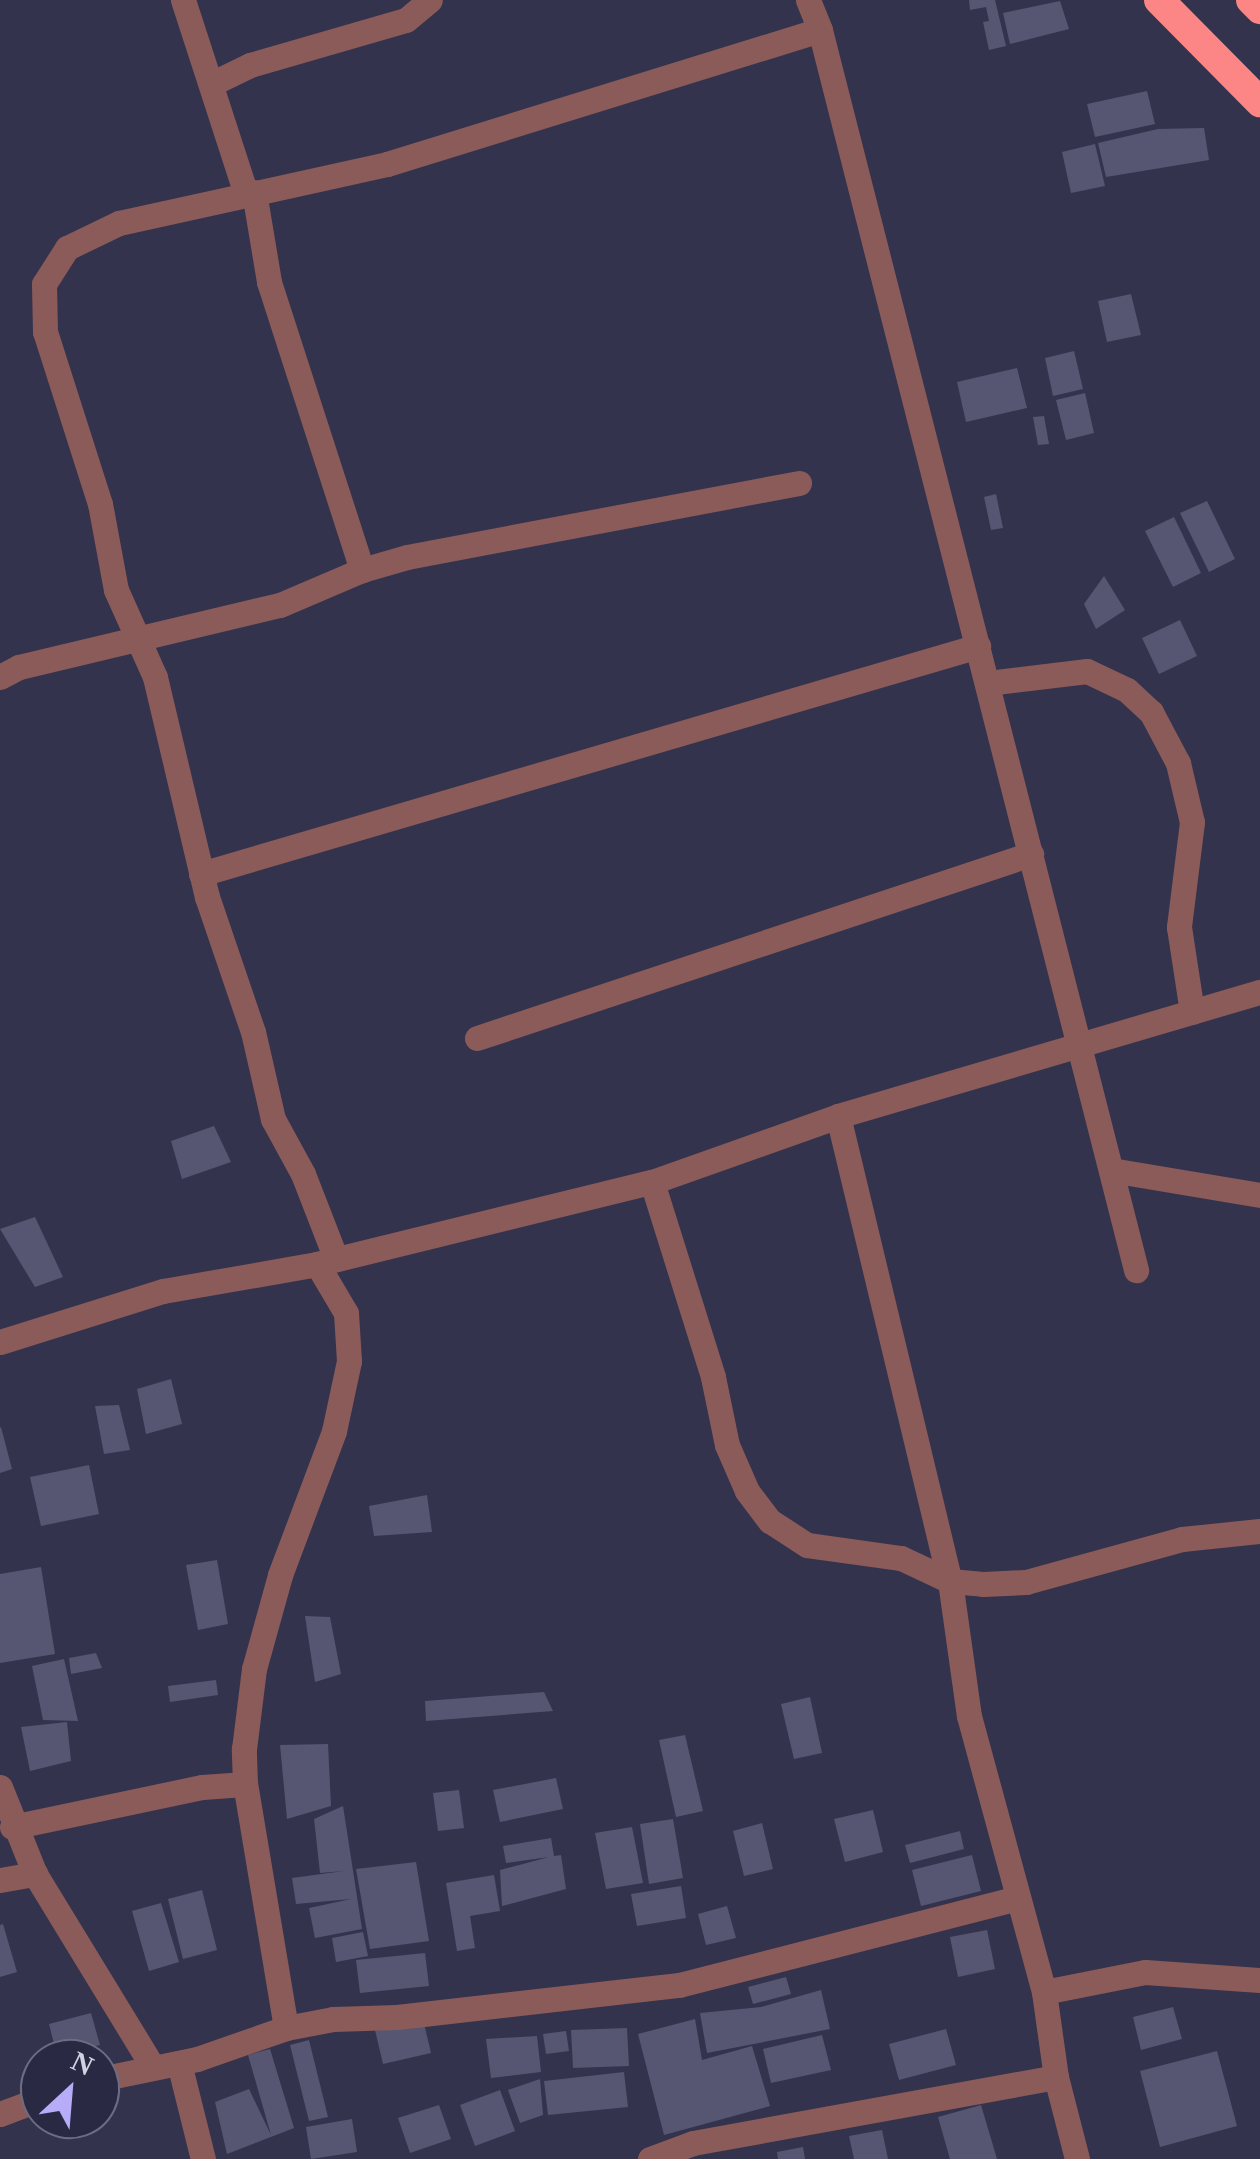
<!DOCTYPE html>
<style>
body{margin:0}
#map{position:relative;width:1260px;height:2159px;overflow:hidden;background:#33334d;font-family:Georgia,serif}
div>[style]{position:absolute}
[style*='--x']{left:calc(var(--x)*1px);top:calc(var(--y)*1px);width:calc(var(--w)*1px);rotate:calc(var(--a)*1deg)}
.building>*{inset:0;background:#565672}
.minor>*{height:25px;margin:-12.5px;padding:0 12.5px;transform-origin:12.5px;border-radius:12.5px;background:#8b5b59}
.highway>*{height:30px;margin:-15px;padding:0 15px;transform-origin:15px;border-radius:15px;background:#fc8685}
span{translate:-50% -50%;white-space:nowrap;text-align:center;line-height:1.15;-webkit-text-stroke:10px #2a2943;paint-order:stroke}
.north{position:absolute;left:20px;top:2039px;width:100px;height:100px;box-sizing:border-box;background:#2a2943;border:2px solid #6c6c82;border-radius:50%;rotate:26deg;font-size:28px;font-weight:700;line-height:40px;text-align:center;color:#d0d1e1}
.north::after{content:'';display:block;margin:auto;width:35px;height:45px;background:#b6acf8;clip-path:polygon(50% 0,100% 100%,50% 72%,0 100%)}
</style>
<div id="map">
<div class="building">
<div style="clip-path:polygon(969px 0,995px 0,1006px 46px,989px 50px,983px 22px,989px 21px,986px 7px,970px 10px)"></div>
<div style="clip-path:polygon(1060px 1px,1069px 29px,1010px 44px,1003px 13px)"></div>
<div style="clip-path:polygon(1147px 91px,1155px 124px,1095px 137px,1087px 104px)"></div>
<div style="clip-path:polygon(1204px 128px,1209px 160px,1106px 177px,1098px 143px,1158px 129px)"></div>
<div style="clip-path:polygon(1095px 144px,1105px 186px,1071px 193px,1062px 152px)"></div>
<div style="clip-path:polygon(1131px 294px,1141px 335px,1107px 342px,1098px 301px)"></div>
<div style="clip-path:polygon(1074px 351px,1083px 389px,1053px 396px,1045px 358px)"></div>
<div style="clip-path:polygon(1017px 368px,1027px 408px,966px 422px,957px 382px)"></div>
<div style="clip-path:polygon(1085px 393px,1094px 433px,1066px 440px,1056px 400px)"></div>
<div style="clip-path:polygon(1044px 416px,1049px 444px,1038px 445px,1033px 417px)"></div>
<div style="clip-path:polygon(996px 494px,1003px 528px,991px 530px,984px 497px)"></div>
<div style="clip-path:polygon(1207px 501px,1235px 559px,1209px 572px,1180px 513px)"></div>
<div style="clip-path:polygon(1174px 517px,1201px 573px,1173px 587px,1145px 531px)"></div>
<div style="clip-path:polygon(1104px 576px,1125px 610px,1096px 629px,1084px 604px)"></div>
<div style="clip-path:polygon(1180px 620px,1197px 656px,1159px 674px,1142px 638px)"></div>
<div style="clip-path:polygon(214px 1126px,231px 1162px,182px 1179px,171px 1141px)"></div>
<div style="clip-path:polygon(35px 1217px,63px 1277px,35px 1287px,0 1229px)"></div>
<div style="clip-path:polygon(171px 1379px,182px 1424px,146px 1434px,137px 1389px)"></div>
<div style="clip-path:polygon(119px 1405px,130px 1450px,104px 1454px,95px 1406px)"></div>
<div style="clip-path:polygon(1px 1427px,12px 1469px,0 1473px,0 1428px)"></div>
<div style="clip-path:polygon(89px 1465px,99px 1514px,41px 1526px,30px 1477px)"></div>
<div style="clip-path:polygon(427px 1495px,432px 1532px,374px 1536px,369px 1506px)"></div>
<div style="clip-path:polygon(217px 1560px,228px 1624px,198px 1630px,186px 1565px)"></div>
<div style="clip-path:polygon(41px 1567px,55px 1654px,0 1663px,0 1574px)"></div>
<div style="clip-path:polygon(305px 1616px,330px 1617px,341px 1674px,315px 1682px)"></div>
<div style="clip-path:polygon(96px 1653px,102px 1668px,71px 1674px,69px 1658px)"></div>
<div style="clip-path:polygon(64px 1659px,78px 1721px,43px 1720px,32px 1666px)"></div>
<div style="clip-path:polygon(216px 1680px,218px 1695px,170px 1702px,168px 1686px)"></div>
<div style="clip-path:polygon(544px 1692px,553px 1711px,426px 1721px,425px 1701px)"></div>
<div style="clip-path:polygon(810px 1697px,822px 1753px,794px 1759px,781px 1704px)"></div>
<div style="clip-path:polygon(67px 1722px,71px 1761px,30px 1771px,21px 1727px)"></div>
<div style="clip-path:polygon(685px 1735px,703px 1811px,676px 1817px,659px 1740px)"></div>
<div style="clip-path:polygon(328px 1744px,331px 1806px,287px 1819px,280px 1745px)"></div>
<div style="clip-path:polygon(556px 1778px,563px 1809px,500px 1822px,493px 1790px)"></div>
<div style="clip-path:polygon(459px 1790px,464px 1828px,438px 1831px,433px 1793px)"></div>
<div style="clip-path:polygon(343px 1806px,362px 1929px,315px 1938px,309px 1908px,351px 1899px,296px 1904px,292px 1878px,344px 1871px,320px 1873px,314px 1819px)"></div>
<div style="clip-path:polygon(873px 1810px,883px 1852px,845px 1862px,834px 1819px)"></div>
<div style="clip-path:polygon(673px 1819px,683px 1878px,649px 1884px,640px 1824px)"></div>
<div style="clip-path:polygon(762px 1823px,773px 1869px,744px 1876px,733px 1831px)"></div>
<div style="clip-path:polygon(632px 1827px,643px 1883px,606px 1889px,595px 1833px)"></div>
<div style="clip-path:polygon(960px 1831px,964px 1849px,910px 1863px,905px 1845px)"></div>
<div style="clip-path:polygon(551px 1838px,554px 1856px,561px 1855px,566px 1889px,502px 1906px,500px 1870px,549px 1857px,506px 1863px,503px 1846px)"></div>
<div style="clip-path:polygon(972px 1855px,981px 1891px,921px 1906px,912px 1870px)"></div>
<div style="clip-path:polygon(416px 1862px,429px 1941px,370px 1949px,356px 1869px)"></div>
<div style="clip-path:polygon(494px 1875px,500px 1911px,470px 1916px,475px 1948px,457px 1951px,446px 1883px)"></div>
<div style="clip-path:polygon(681px 1886px,686px 1918px,637px 1926px,631px 1894px)"></div>
<div style="clip-path:polygon(202px 1890px,217px 1950px,183px 1959px,168px 1899px)"></div>
<div style="clip-path:polygon(161px 1903px,179px 1962px,149px 1971px,132px 1911px)"></div>
<div style="clip-path:polygon(727px 1906px,736px 1938px,706px 1945px,698px 1914px)"></div>
<div style="clip-path:polygon(3px 1924px,17px 1972px,0 1977px,0 1925px)"></div>
<div style="clip-path:polygon(987px 1930px,995px 1969px,958px 1977px,950px 1937px)"></div>
<div style="clip-path:polygon(363px 1932px,368px 1956px,336px 1962px,332px 1938px)"></div>
<div style="clip-path:polygon(425px 1953px,429px 1986px,360px 1993px,356px 1960px)"></div>
<div style="clip-path:polygon(786px 1977px,791px 1994px,753px 2004px,748px 1987px)"></div>
<div style="clip-path:polygon(821px 1990px,830px 2029px,707px 2053px,700px 2013px,761px 2007px)"></div>
<div style="clip-path:polygon(1173px 2007px,1182px 2039px,1141px 2050px,1133px 2017px)"></div>
<div style="clip-path:polygon(91px 2013px,100px 2045px,57px 2056px,49px 2024px)"></div>
<div style="clip-path:polygon(423px 2019px,431px 2053px,383px 2064px,375px 2030px)"></div>
<div style="clip-path:polygon(695px 2019px,702px 2060px,752px 2046px,770px 2106px,664px 2135px,638px 2034px)"></div>
<div style="clip-path:polygon(627px 2028px,629px 2066px,573px 2068px,571px 2030px)"></div>
<div style="clip-path:polygon(946px 2029px,956px 2065px,899px 2080px,889px 2044px)"></div>
<div style="clip-path:polygon(566px 2031px,569px 2051px,546px 2054px,543px 2034px)"></div>
<div style="clip-path:polygon(822px 2035px,831px 2070px,771px 2083px,763px 2049px)"></div>
<div style="clip-path:polygon(537px 2036px,541px 2072px,491px 2078px,486px 2039px)"></div>
<div style="clip-path:polygon(309px 2040px,328px 2117px,309px 2121px,290px 2045px)"></div>
<div style="clip-path:polygon(270px 2049px,294px 2128px,227px 2154px,215px 2102px,249px 2089px,271px 2135px,248px 2055px)"></div>
<div style="clip-path:polygon(1217px 2051px,1237px 2126px,1160px 2147px,1140px 2071px)"></div>
<div style="clip-path:polygon(624px 2072px,628px 2107px,548px 2115px,544px 2081px)"></div>
<div style="clip-path:polygon(540px 2079px,543px 2115px,520px 2123px,508px 2090px)"></div>
<div style="clip-path:polygon(500px 2090px,515px 2131px,475px 2146px,460px 2105px)"></div>
<div style="clip-path:polygon(439px 2105px,451px 2139px,410px 2153px,398px 2118px)"></div>
<div style="clip-path:polygon(981px 2105px,997px 2159px,950px 2159px,938px 2117px)"></div>
<div style="clip-path:polygon(352px 2119px,357px 2152px,311px 2159px,306px 2127px)"></div>
<div style="clip-path:polygon(882px 2130px,888px 2159px,854px 2159px,849px 2136px)"></div>
<div style="clip-path:polygon(803px 2147px,805px 2159px,778px 2159px,777px 2152px)"></div>
</div>
<div class="minor">
<div style="--x:183;--y:0;--w:204;--a:72"></div>
<div style="--x:808;--y:0;--w:32;--a:68"></div>
<div style="--x:820;--y:30;--w:1280;--a:75.7"></div>
<div style="--x:211;--y:84;--w:43;--a:-26"></div>
<div style="--x:250;--y:65;--w:162;--a:-16.1"></div>
<div style="--x:406;--y:20;--w:31;--a:-40"></div>
<div style="--x:254;--y:192;--w:91;--a:80.5"></div>
<div style="--x:269;--y:282;--w:303;--a:72.1"></div>
<div style="--x:0;--y:677;--w:21;--a:-28"></div>
<div style="--x:19;--y:667;--w:268;--a:-13.4"></div>
<div style="--x:280;--y:605;--w:89;--a:-23.1"></div>
<div style="--x:362;--y:570;--w:47;--a:-16.1"></div>
<div style="--x:407;--y:557;--w:399;--a:-10.7"></div>
<div style="--x:988;--y:683;--w:100;--a:-6.9"></div>
<div style="--x:1087;--y:671;--w:44;--a:25.4"></div>
<div style="--x:1127;--y:690;--w:33;--a:43"></div>
<div style="--x:1151;--y:712;--w:58;--a:62.1"></div>
<div style="--x:1178;--y:763;--w:61;--a:76.7"></div>
<div style="--x:1192;--y:822;--w:106;--a:97.1"></div>
<div style="--x:1179;--y:927;--w:86;--a:81.3"></div>
<div style="--x:201;--y:874;--w:810;--a:-16.35"></div>
<div style="--x:477;--y:1038;--w:584;--a:-18.37"></div>
<div style="--x:838;--y:1116;--w:478;--a:76.5"></div>
<div style="--x:950;--y:1581;--w:136;--a:82"></div>
<div style="--x:969;--y:1716;--w:286;--a:74.8"></div>
<div style="--x:1044;--y:1992;--w:86;--a:82"></div>
<div style="--x:1056;--y:2077;--w:85;--a:75.6"></div>
<div style="--x:1111;--y:1170;--w:151;--a:9.5"></div>
<div style="--x:652;--y:1182;--w:204;--a:72.6"></div>
<div style="--x:713;--y:1377;--w:69;--a:78.4"></div>
<div style="--x:727;--y:1445;--w:50;--a:66.5"></div>
<div style="--x:747;--y:1491;--w:38;--a:53"></div>
<div style="--x:770;--y:1521;--w:44;--a:33"></div>
<div style="--x:807;--y:1545;--w:95;--a:7.9"></div>
<div style="--x:901;--y:1558;--w:54;--a:25.1"></div>
<div style="--x:950;--y:1581;--w:33;--a:5"></div>
<div style="--x:983;--y:1584;--w:43;--a:-2.7"></div>
<div style="--x:1026;--y:1582;--w:162;--a:-15.4"></div>
<div style="--x:1182;--y:1539;--w:78;--a:-5.9"></div>
<div style="--x:336;--y:1259;--w:91;--a:-111.2"></div>
<div style="--x:303;--y:1174;--w:63;--a:-118.6"></div>
<div style="--x:273;--y:1119;--w:89;--a:-102.9"></div>
<div style="--x:253;--y:1032;--w:143;--a:-108.8"></div>
<div style="--x:207;--y:897;--w:226;--a:-103.3"></div>
<div style="--x:155;--y:677;--w:95;--a:-114.1"></div>
<div style="--x:116;--y:590;--w:87;--a:-100.5"></div>
<div style="--x:100;--y:504;--w:181;--a:-107.7"></div>
<div style="--x:45;--y:332;--w:48;--a:-91.2"></div>
<div style="--x:44;--y:284;--w:43;--a:-57.4"></div>
<div style="--x:67;--y:248;--w:58;--a:-25.7"></div>
<div style="--x:119;--y:223;--w:274;--a:-12.4"></div>
<div style="--x:387;--y:164;--w:453;--a:-17.2"></div>
<div style="--x:0;--y:1342;--w:171;--a:-17.4"></div>
<div style="--x:163;--y:1291;--w:156;--a:-9.9"></div>
<div style="--x:317;--y:1264;--w:345;--a:-13.8"></div>
<div style="--x:652;--y:1182;--w:197;--a:-19.5"></div>
<div style="--x:838;--y:1116;--w:440;--a:-16.4"></div>
<div style="--x:0;--y:1787;--w:94;--a:68.1"></div>
<div style="--x:35;--y:1874;--w:226;--a:58.6"></div>
<div style="--x:12;--y:1827;--w:194;--a:-11.9"></div>
<div style="--x:202;--y:1787;--w:43;--a:-4"></div>
<div style="--x:0;--y:1880;--w:36;--a:-10"></div>
<div style="--x:1044;--y:1992;--w:103;--a:-11.2"></div>
<div style="--x:1145;--y:1972;--w:115;--a:4"></div>
<div style="--x:286;--y:2028;--w:247;--a:-99.5"></div>
<div style="--x:245;--y:1784;--w:35;--a:-92"></div>
<div style="--x:244;--y:1749;--w:81;--a:-82.9"></div>
<div style="--x:254;--y:1669;--w:98;--a:-74.5"></div>
<div style="--x:280;--y:1575;--w:154;--a:-69.4"></div>
<div style="--x:334;--y:1431;--w:72;--a:-77.9"></div>
<div style="--x:349;--y:1361;--w:48;--a:-93.6"></div>
<div style="--x:346;--y:1313;--w:57;--a:-120.6"></div>
<div style="--x:179;--y:2063;--w:99;--a:76"></div>
<div style="--x:100;--y:2079;--w:99;--a:-11.7"></div>
<div style="--x:197;--y:2059;--w:94;--a:-19.2"></div>
<div style="--x:286;--y:2028;--w:48;--a:-10.8"></div>
<div style="--x:333;--y:2019;--w:64;--a:-1.8"></div>
<div style="--x:397;--y:2017;--w:284;--a:-6.5"></div>
<div style="--x:679;--y:1985;--w:350;--a:-14.4"></div>
<div style="--x:0;--y:2114;--w:43;--a:-20.6"></div>
<div style="--x:650;--y:2159;--w:46;--a:-20.4"></div>
<div style="--x:693;--y:2143;--w:369;--a:-10.3"></div>
</div>
<div class="highway">
<div style="--x:1159;--y:0;--w:144;--a:45.3"></div>
<div style="--x:1251;--y:0;--w:13;--a:45"></div>
</div>
<div class="north">N</div>
</div>
